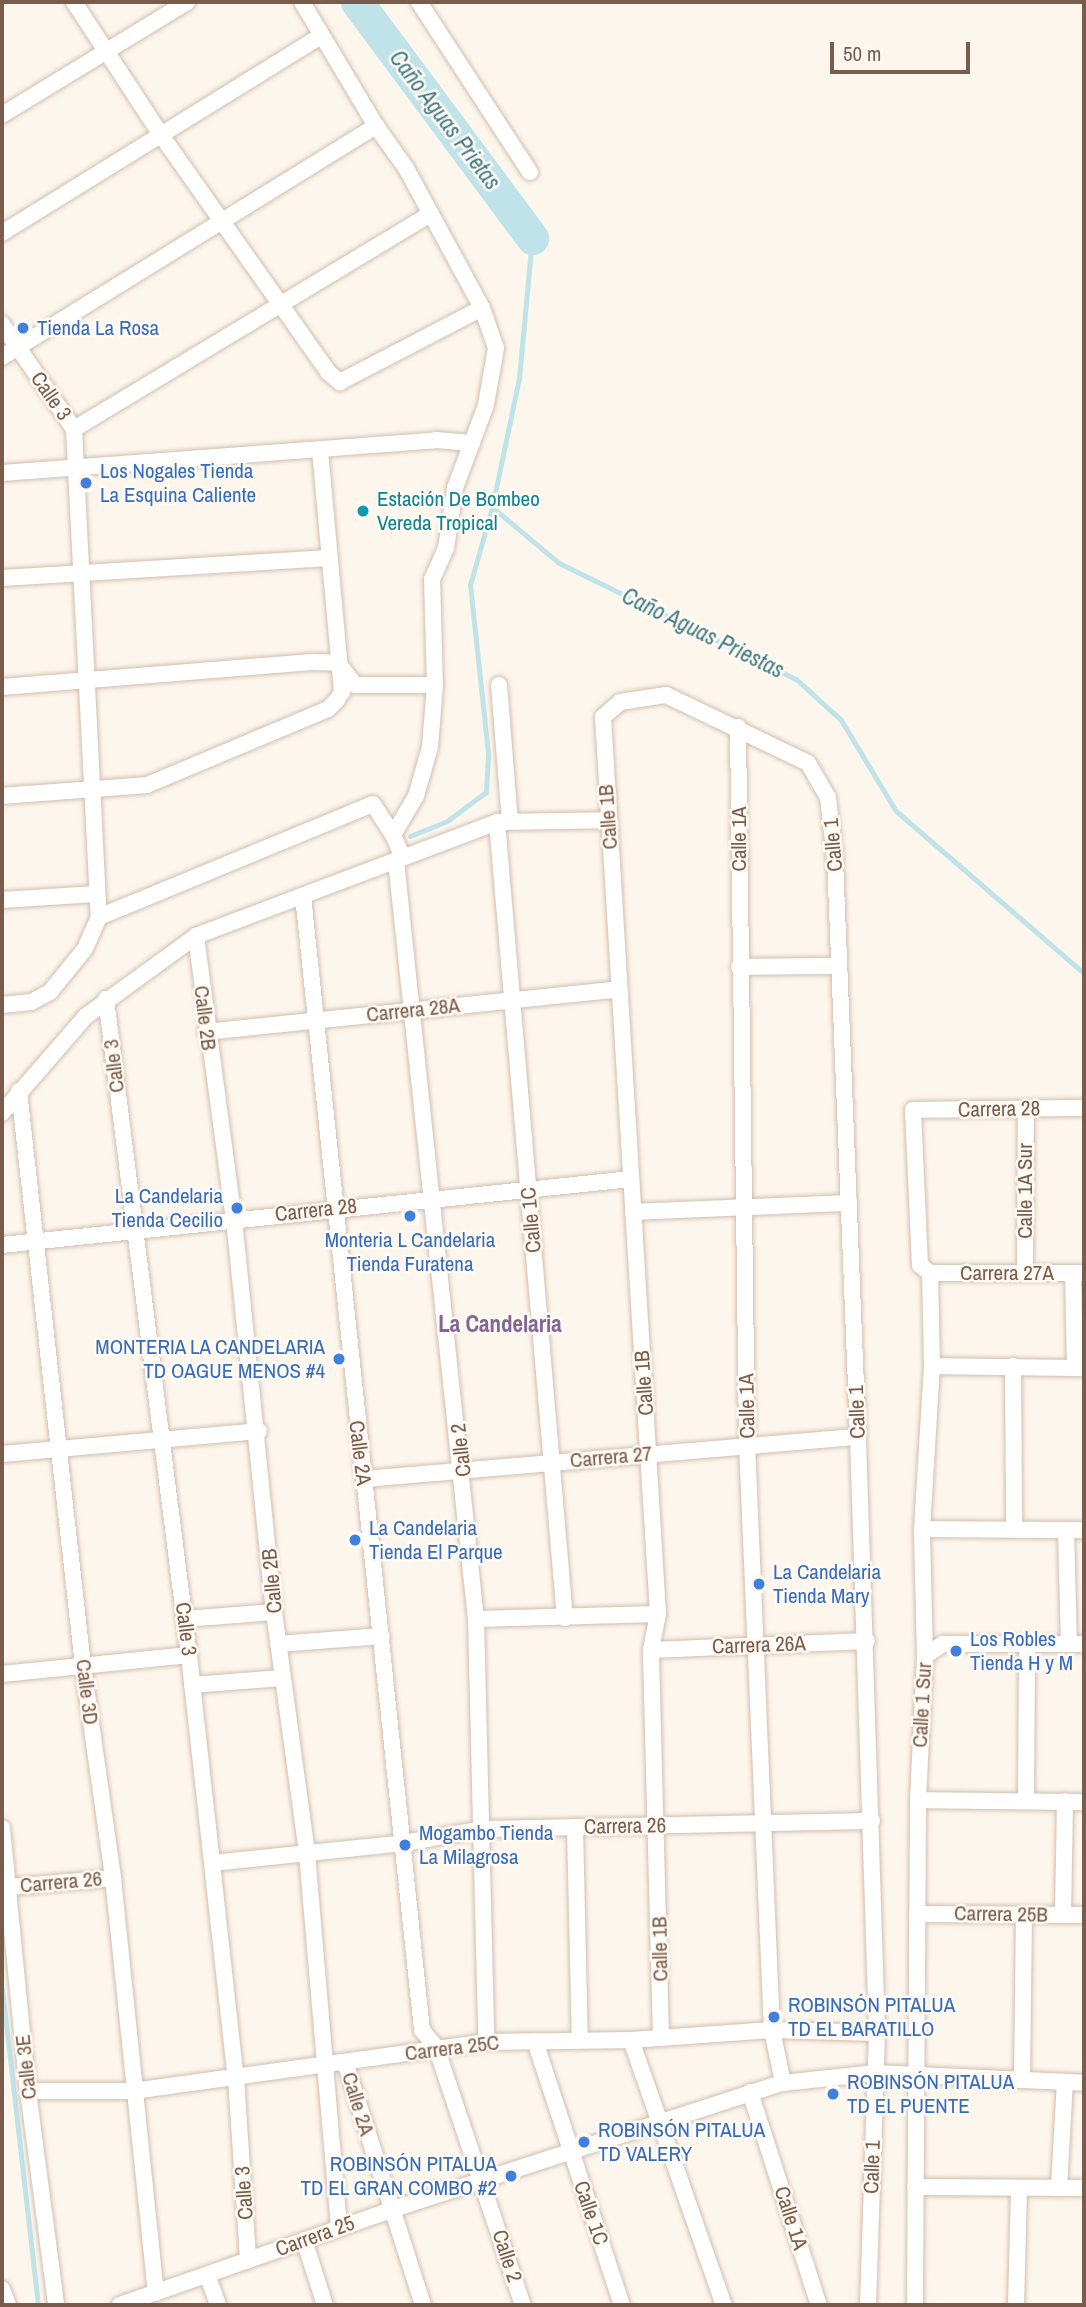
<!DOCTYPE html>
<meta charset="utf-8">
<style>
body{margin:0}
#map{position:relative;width:1086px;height:2307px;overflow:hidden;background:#fdf6ec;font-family:"Archivo Narrow",sans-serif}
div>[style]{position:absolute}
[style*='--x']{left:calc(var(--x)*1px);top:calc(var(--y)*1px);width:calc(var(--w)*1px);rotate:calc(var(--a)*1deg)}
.stream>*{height:5px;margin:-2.5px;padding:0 2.5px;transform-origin:2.5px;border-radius:2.5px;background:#bfe3e8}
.river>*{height:33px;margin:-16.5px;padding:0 16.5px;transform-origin:16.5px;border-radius:16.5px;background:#bfe3e8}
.roads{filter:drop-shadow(0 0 2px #d1beb0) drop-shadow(0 0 2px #d1beb0)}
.minor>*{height:16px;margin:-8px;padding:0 8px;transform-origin:8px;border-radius:8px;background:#fff}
.dots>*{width:19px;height:19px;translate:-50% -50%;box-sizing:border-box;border:4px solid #fffaf3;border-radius:50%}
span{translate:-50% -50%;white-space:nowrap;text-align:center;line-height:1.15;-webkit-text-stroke:5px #fffaf3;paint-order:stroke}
.shop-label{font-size:21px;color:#366cbe}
.left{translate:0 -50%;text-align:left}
.right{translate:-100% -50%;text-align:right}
.street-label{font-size:21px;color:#7a5c4d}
.culture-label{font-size:21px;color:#0d838f}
.water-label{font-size:23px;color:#437c86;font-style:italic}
.neighbourhood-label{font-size:23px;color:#846695;font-weight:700}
.frame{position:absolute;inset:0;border:4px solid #7a5c4d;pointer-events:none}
.scale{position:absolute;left:830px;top:42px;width:140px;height:32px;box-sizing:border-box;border:4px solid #7a5c4d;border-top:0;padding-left:9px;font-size:21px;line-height:24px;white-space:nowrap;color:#7a5c4d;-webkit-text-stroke:5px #fffaf3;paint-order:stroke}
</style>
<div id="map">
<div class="stream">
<div style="--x:532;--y:238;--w:141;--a:95.3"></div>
<div style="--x:519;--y:378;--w:132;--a:101.8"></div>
<div style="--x:492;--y:507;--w:87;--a:39.9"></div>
<div style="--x:559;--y:563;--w:264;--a:26.1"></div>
<div style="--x:796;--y:679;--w:61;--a:42.3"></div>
<div style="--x:841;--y:720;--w:106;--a:58.9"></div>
<div style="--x:896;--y:811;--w:248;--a:40.8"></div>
<div style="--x:410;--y:836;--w:40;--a:-22"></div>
<div style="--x:447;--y:821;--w:49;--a:-36.6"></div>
<div style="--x:486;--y:792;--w:39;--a:-87"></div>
<div style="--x:488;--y:753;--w:169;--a:-96.1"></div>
<div style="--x:470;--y:585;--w:81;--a:-74.2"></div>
<div style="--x:2;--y:1989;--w:318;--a:83.5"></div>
</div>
<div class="river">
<div style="--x:357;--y:2;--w:294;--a:53.4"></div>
</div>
<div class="roads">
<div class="minor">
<div style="--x:74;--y:2;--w:159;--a:56.8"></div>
<div style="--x:161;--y:135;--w:290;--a:54.8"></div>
<div style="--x:328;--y:372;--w:16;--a:40"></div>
<div style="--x:340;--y:382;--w:160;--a:-27.5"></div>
<div style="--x:302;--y:2;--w:144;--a:59.2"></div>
<div style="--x:376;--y:126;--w:52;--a:54.5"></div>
<div style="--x:406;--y:168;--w:159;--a:61.5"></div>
<div style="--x:482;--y:308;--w:42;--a:70.7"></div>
<div style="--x:496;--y:348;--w:58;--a:100"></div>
<div style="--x:486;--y:405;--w:89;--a:110.5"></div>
<div style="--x:455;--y:488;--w:61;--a:98.5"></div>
<div style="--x:446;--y:548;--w:34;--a:114"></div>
<div style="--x:432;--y:579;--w:106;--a:88.4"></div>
<div style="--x:435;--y:685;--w:62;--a:94.6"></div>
<div style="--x:430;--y:747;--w:51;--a:105.9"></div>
<div style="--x:416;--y:796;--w:45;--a:120.5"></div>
<div style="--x:393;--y:835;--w:20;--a:66"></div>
<div style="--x:401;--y:853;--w:9;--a:122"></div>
<div style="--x:419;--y:2;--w:203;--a:56.9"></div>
<div style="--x:2;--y:115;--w:217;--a:-31.4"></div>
<div style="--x:2;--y:233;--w:376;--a:-31.7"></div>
<div style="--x:2;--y:324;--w:127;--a:55.6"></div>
<div style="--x:74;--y:429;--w:489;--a:87.1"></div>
<div style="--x:99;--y:917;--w:36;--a:114"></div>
<div style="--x:84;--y:950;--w:54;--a:129"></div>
<div style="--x:50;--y:992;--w:21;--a:152"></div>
<div style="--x:31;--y:1002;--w:29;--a:174"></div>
<div style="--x:2;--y:357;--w:440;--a:-31.7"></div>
<div style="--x:74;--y:429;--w:417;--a:-31.1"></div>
<div style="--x:2;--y:473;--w:435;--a:-4.3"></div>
<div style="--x:436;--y:440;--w:36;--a:5"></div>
<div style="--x:2;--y:578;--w:328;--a:-3.5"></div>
<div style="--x:499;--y:685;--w:137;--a:85.4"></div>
<div style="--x:2;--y:687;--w:314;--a:-4.6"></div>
<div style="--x:315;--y:662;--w:23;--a:2"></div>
<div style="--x:338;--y:663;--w:28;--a:52"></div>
<div style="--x:355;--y:685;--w:80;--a:0"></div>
<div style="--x:738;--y:727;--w:717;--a:89.28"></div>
<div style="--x:747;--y:1444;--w:587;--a:87.56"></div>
<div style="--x:772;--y:2030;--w:54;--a:78.3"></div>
<div style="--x:2;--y:796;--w:145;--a:-4.3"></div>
<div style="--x:147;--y:785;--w:196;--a:-22.8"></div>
<div style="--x:328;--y:709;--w:13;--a:-45"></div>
<div style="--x:337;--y:700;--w:9;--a:-58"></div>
<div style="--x:342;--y:692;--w:243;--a:-95.2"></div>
<div style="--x:497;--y:822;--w:799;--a:85.12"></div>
<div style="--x:396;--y:861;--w:762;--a:83.98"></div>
<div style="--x:476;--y:1619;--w:423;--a:88.6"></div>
<div style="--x:303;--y:896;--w:1140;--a:84.01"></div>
<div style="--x:422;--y:2030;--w:22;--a:51"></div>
<div style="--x:436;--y:2047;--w:272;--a:71.4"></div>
<div style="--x:2;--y:900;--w:94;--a:-3.7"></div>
<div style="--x:99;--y:917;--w:296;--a:-22.4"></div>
<div style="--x:373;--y:804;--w:37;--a:57"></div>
<div style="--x:196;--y:936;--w:286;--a:82.4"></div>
<div style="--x:234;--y:1219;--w:395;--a:84.2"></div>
<div style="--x:274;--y:1612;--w:244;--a:82.2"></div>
<div style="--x:307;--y:1854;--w:374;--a:85.1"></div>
<div style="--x:739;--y:967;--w:100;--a:-0.6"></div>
<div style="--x:106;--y:999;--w:661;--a:82.79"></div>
<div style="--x:189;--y:1655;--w:426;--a:83.7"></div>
<div style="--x:236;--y:2078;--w:183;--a:86.2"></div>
<div style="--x:206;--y:1032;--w:415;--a:-5.9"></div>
<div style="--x:19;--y:1091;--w:579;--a:83.65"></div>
<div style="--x:83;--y:1666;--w:214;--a:81.9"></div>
<div style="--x:113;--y:1878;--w:417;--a:84.1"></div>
<div style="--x:2;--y:1113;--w:128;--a:-49.1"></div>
<div style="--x:86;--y:1016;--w:136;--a:-36"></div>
<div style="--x:196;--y:936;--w:322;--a:-20.7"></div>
<div style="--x:497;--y:822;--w:112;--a:-1"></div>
<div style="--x:633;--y:1212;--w:216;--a:-2.4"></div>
<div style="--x:2;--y:1245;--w:632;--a:-5.99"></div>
<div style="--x:930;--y:1273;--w:154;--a:0"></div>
<div style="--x:1025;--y:1273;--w:164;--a:-89.7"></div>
<div style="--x:1073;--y:1273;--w:95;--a:88.8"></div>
<div style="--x:932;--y:1366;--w:152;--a:0.8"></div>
<div style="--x:1013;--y:1366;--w:163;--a:89.6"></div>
<div style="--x:2;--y:1454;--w:258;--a:-5.1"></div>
<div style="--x:364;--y:1479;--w:496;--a:-4.9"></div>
<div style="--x:922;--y:1529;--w:162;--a:0.4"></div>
<div style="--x:1066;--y:1530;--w:114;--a:88.5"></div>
<div style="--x:185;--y:1619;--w:89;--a:-4.5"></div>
<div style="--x:476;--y:1619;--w:182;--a:-1.6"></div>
<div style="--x:278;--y:1644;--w:104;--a:-4.4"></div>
<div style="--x:651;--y:1650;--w:216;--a:-2.4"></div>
<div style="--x:925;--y:1656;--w:22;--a:-34"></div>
<div style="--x:943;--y:1644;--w:141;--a:0"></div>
<div style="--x:2;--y:1674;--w:188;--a:-5.8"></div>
<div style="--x:192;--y:1685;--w:90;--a:-4.4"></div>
<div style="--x:918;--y:1800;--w:166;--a:0.7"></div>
<div style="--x:1026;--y:1801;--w:157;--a:-89.6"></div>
<div style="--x:575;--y:1827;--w:213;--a:88.7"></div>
<div style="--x:2;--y:1828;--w:264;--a:84.4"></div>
<div style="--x:28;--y:2091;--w:216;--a:82.5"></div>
<div style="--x:212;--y:1863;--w:193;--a:-5.9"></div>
<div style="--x:404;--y:1843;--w:80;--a:-10"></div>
<div style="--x:483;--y:1829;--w:389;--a:-1.2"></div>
<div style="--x:9;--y:1887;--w:104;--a:-4.9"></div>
<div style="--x:917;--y:1914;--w:167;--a:0.3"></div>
<div style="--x:1063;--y:1915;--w:114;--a:-89"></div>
<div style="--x:661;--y:2037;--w:387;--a:-91.5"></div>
<div style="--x:651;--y:1650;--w:37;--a:-79"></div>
<div style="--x:658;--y:1614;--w:899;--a:-93.51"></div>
<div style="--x:603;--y:717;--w:23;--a:-41"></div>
<div style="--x:620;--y:702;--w:47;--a:-8.7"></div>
<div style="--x:666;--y:695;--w:157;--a:25.6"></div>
<div style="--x:808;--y:763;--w:39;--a:60"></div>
<div style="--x:828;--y:797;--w:62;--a:83.6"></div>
<div style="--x:835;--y:859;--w:578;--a:87.72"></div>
<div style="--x:858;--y:1437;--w:596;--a:88.17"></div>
<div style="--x:877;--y:2033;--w:272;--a:91.9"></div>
<div style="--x:631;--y:2040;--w:281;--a:70.7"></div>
<div style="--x:535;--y:2041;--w:278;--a:71.8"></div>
<div style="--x:345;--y:2062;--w:255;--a:72.2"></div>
<div style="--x:1022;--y:2080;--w:165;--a:-89.3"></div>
<div style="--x:28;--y:2091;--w:105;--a:0"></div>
<div style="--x:133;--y:2091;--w:356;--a:-7.9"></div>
<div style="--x:486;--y:2042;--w:145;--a:-0.8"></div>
<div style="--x:631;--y:2040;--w:141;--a:-4.1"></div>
<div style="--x:772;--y:2030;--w:105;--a:1.6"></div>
<div style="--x:750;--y:2092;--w:224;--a:72.1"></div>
<div style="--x:915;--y:2187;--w:169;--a:0.3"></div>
<div style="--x:1059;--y:2188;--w:106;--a:-86.8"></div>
<div style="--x:304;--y:2240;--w:68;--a:72.1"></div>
<div style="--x:208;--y:2277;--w:30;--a:70"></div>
<div style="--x:2;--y:2289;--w:17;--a:69"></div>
<div style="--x:120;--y:2305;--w:287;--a:-19.3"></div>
<div style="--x:391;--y:2210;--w:412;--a:-18"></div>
<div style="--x:783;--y:2083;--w:93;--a:-6.2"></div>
<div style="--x:875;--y:2073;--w:209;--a:2.7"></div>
<div style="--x:915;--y:2305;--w:505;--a:-89.66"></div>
<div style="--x:918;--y:1800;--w:144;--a:-87.2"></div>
<div style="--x:925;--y:1656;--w:127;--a:-91.4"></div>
<div style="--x:922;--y:1529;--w:163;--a:-86.5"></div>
<div style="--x:932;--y:1366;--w:93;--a:-91.2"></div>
<div style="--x:930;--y:1273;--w:13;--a:-141"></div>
<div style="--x:920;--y:1265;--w:155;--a:-92.6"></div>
<div style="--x:913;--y:1110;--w:171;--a:-0.7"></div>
<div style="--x:1016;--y:2305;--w:117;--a:-88.5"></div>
</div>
</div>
<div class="dots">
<div style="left:23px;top:328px;background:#3f7fe0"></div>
<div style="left:86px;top:483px;background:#3f7fe0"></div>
<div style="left:363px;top:511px;background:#0f9aa8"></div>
<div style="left:237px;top:1208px;background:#3f7fe0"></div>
<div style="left:410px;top:1216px;background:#3f7fe0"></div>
<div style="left:339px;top:1359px;background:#3f7fe0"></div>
<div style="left:355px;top:1540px;background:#3f7fe0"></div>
<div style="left:759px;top:1584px;background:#3f7fe0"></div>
<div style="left:956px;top:1651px;background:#3f7fe0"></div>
<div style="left:405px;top:1845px;background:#3f7fe0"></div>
<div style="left:774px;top:2017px;background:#3f7fe0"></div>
<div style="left:833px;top:2094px;background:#3f7fe0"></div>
<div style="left:584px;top:2142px;background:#3f7fe0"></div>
<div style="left:511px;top:2176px;background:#3f7fe0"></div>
</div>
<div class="shop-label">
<span class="left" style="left:37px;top:328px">Tienda La Rosa</span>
<span class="left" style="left:100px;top:483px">Los Nogales Tienda<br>La Esquina Caliente</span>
<span class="right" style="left:223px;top:1208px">La Candelaria<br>Tienda Cecilio</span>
<span style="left:410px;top:1252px">Monteria L Candelaria<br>Tienda Furatena</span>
<span class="right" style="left:325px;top:1359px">MONTERIA LA CANDELARIA<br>TD OAGUE MENOS #4</span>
<span class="left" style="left:369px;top:1540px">La Candelaria<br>Tienda El Parque</span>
<span class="left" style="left:773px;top:1584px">La Candelaria<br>Tienda Mary</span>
<span class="left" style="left:970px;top:1651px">Los Robles<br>Tienda H y M</span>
<span class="left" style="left:419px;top:1845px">Mogambo Tienda<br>La Milagrosa</span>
<span class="left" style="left:788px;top:2017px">ROBINSÓN PITALUA<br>TD EL BARATILLO</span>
<span class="left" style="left:847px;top:2094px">ROBINSÓN PITALUA<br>TD EL PUENTE</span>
<span class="left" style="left:598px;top:2142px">ROBINSÓN PITALUA<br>TD VALERY</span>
<span class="right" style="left:497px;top:2176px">ROBINSÓN PITALUA<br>TD EL GRAN COMBO #2</span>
</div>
<div class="street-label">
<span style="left:51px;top:396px;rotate:55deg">Calle 3</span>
<span style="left:608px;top:817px;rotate:-94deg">Calle 1B</span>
<span style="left:739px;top:839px;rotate:-90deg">Calle 1A</span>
<span style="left:833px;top:845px;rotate:-95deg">Calle 1</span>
<span style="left:413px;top:1010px;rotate:-6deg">Carrera 28A</span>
<span style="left:205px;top:1018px;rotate:83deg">Calle 2B</span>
<span style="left:114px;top:1066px;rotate:-97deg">Calle 3</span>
<span style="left:999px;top:1109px;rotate:-1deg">Carrera 28</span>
<span style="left:1025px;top:1191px;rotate:-90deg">Calle 1A Sur</span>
<span style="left:316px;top:1210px;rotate:-6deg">Carrera 28</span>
<span style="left:531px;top:1220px;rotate:-95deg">Calle 1C</span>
<span style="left:1007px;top:1273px">Carrera 27A</span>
<span style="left:644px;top:1383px;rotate:-94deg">Calle 1B</span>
<span style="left:747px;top:1406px;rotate:-91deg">Calle 1A</span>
<span style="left:857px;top:1412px;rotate:-92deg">Calle 1</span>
<span style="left:461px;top:1450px;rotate:-96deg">Calle 2</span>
<span style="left:360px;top:1453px;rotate:83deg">Calle 2A</span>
<span style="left:611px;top:1457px;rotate:-5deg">Carrera 27</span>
<span style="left:272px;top:1581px;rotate:-95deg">Calle 2B</span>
<span style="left:186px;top:1629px;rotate:83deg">Calle 3</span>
<span style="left:759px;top:1645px;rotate:-2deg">Carrera 26A</span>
<span style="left:87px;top:1692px;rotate:83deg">Calle 3D</span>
<span style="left:922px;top:1705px;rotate:-87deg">Calle 1 Sur</span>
<span style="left:625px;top:1826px;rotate:-1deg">Carrera 26</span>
<span style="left:61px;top:1882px;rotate:-5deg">Carrera 26</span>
<span style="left:1001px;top:1914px;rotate:1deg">Carrera 25B</span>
<span style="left:660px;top:1949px;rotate:-91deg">Calle 1B</span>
<span style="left:452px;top:2048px;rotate:-7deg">Carrera 25C</span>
<span style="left:26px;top:2067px;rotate:-96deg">Calle 3E</span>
<span style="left:358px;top:2104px;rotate:73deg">Calle 2A</span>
<span style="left:872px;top:2167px;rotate:-88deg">Calle 1</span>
<span style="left:244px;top:2193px;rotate:-94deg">Calle 3</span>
<span style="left:591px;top:2213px;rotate:71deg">Calle 1C</span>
<span style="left:791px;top:2218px;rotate:72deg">Calle 1A</span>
<span style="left:315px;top:2236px;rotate:-20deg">Carrera 25</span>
<span style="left:507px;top:2256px;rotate:72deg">Calle 2</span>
</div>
<div class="culture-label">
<span class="left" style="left:377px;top:511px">Estación De Bombeo<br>Vereda Tropical</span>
</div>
<div class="water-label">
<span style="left:445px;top:120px;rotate:53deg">Caño Aguas Prietas</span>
<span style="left:703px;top:633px;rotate:26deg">Caño Aguas Priestas</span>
</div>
<div class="neighbourhood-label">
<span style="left:500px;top:1324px">La Candelaria</span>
</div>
<div class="frame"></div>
<div class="scale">50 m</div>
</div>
